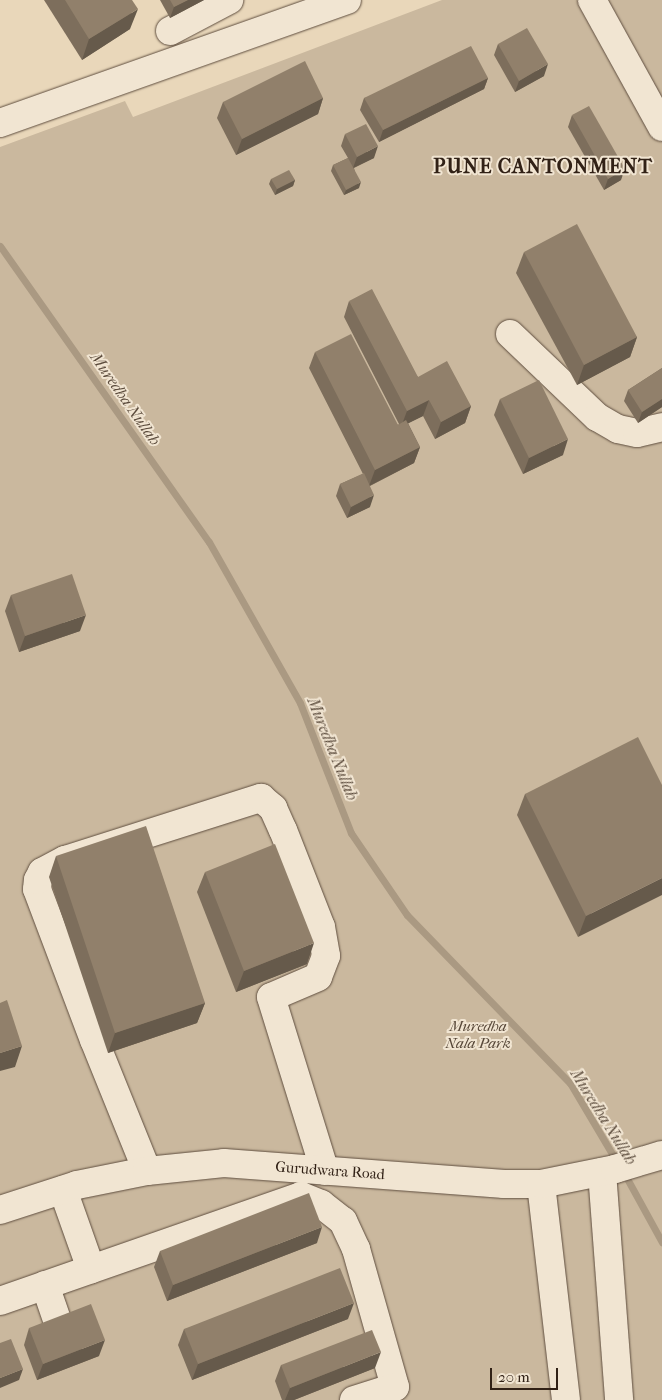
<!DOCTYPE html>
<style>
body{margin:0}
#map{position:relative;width:662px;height:1400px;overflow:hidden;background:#e9d7ba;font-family:"IM FELL French Canon",serif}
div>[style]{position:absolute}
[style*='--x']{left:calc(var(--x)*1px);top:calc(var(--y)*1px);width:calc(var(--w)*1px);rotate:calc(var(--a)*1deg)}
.green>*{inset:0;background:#cab89e}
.stream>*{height:7px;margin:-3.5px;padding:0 3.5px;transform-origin:3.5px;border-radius:3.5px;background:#aa9982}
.roads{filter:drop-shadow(0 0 1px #5f4e3f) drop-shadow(0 0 1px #5f4e3f)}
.minor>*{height:28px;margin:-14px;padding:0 14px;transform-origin:14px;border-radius:14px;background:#f1e5d2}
.wall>*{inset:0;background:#7d6e5c}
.shaded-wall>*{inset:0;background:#665a4b}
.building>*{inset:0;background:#91806b}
span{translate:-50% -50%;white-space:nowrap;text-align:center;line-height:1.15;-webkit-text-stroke:4px #f1e5d2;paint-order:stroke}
.park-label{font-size:15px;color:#574738;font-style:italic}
.street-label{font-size:15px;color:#312116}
.water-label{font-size:16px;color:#5b4b3c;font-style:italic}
.district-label{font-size:20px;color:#312116;font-weight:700;letter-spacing:1px}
.scale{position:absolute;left:490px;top:1368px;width:68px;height:22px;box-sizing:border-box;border:2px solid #312116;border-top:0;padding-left:6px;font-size:15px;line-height:18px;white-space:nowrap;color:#312116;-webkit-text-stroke:4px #f1e5d2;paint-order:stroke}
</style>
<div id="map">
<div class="green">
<div style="clip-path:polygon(442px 0,662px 0,662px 1400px,0 1400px,0 147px,125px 101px,133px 117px)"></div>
</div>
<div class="stream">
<div style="--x:0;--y:246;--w:362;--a:54.8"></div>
<div style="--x:209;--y:542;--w:185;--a:60.5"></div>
<div style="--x:300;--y:703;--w:140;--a:68.6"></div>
<div style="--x:351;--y:833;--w:99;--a:55.7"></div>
<div style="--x:407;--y:915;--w:234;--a:45.9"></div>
<div style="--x:570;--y:1083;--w:92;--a:59.3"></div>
<div style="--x:624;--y:1173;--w:79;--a:61.2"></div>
</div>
<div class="roads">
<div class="minor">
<div style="--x:592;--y:0;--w:145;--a:61.1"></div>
<div style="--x:170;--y:31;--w:67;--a:-27.7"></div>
<div style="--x:0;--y:123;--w:368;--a:-19.5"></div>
<div style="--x:510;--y:334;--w:120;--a:43.7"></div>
<div style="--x:597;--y:417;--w:24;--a:30"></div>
<div style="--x:618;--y:429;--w:19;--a:12"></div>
<div style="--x:637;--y:433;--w:26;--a:-13"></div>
<div style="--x:147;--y:1171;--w:141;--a:-112"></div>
<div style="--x:94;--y:1040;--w:161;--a:-110.7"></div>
<div style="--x:37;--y:889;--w:9;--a:-84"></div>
<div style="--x:38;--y:880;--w:9;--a:-63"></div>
<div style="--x:42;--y:872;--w:26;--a:-28"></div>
<div style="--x:65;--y:860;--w:206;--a:-17.6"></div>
<div style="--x:261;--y:798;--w:16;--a:40"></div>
<div style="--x:273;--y:808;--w:24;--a:66"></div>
<div style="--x:283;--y:830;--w:104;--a:68.6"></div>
<div style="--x:321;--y:927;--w:29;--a:80"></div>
<div style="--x:326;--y:956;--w:22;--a:111"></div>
<div style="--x:318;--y:977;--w:51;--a:156.9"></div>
<div style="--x:271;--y:997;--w:182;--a:72.8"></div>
<div style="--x:602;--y:1172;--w:229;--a:85.7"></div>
<div style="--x:541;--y:1184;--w:217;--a:83.4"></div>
<div style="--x:63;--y:1190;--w:84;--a:70.5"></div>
<div style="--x:0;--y:1210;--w:81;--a:-18"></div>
<div style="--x:77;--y:1185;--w:71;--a:-11.3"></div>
<div style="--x:147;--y:1171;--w:77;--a:-5.9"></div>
<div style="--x:224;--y:1163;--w:281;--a:4.3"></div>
<div style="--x:504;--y:1184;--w:37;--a:0"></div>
<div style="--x:541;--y:1184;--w:76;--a:-11.5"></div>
<div style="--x:615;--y:1169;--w:49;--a:-16.6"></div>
<div style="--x:45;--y:1285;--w:39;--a:71"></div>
<div style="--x:0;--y:1301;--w:319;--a:-19.2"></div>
<div style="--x:301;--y:1196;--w:22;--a:22"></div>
<div style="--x:321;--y:1204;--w:28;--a:38"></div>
<div style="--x:343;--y:1221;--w:31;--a:65"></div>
<div style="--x:356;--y:1249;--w:143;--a:74.2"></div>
<div style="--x:395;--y:1387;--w:43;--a:162.4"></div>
</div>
</div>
<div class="wall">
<div style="clip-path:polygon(44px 0,132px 0,130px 29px,82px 60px)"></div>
<div style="clip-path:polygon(160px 0,204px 0,170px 18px)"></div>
<div style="clip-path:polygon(498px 44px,544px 76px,515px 92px,494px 55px)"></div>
<div style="clip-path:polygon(488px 78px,484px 89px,379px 142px,360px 110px,364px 98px)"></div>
<div style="clip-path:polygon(323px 98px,318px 114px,236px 155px,217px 118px,223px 102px)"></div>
<div style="clip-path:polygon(572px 115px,621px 180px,604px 190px,568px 127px)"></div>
<div style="clip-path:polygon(345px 134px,374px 158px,354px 168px,359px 188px,344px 195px,331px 171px,333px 165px,348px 158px,341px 146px)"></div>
<div style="clip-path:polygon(271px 179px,295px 180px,293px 186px,275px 195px,269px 184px)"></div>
<div style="clip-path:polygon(524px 252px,637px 337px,630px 357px,577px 385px,516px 273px)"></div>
<div style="clip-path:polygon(349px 301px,418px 377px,471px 406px,465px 423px,435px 439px,423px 416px,408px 423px,420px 447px,414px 463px,370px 486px,370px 507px,347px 518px,336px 496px,340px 484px,363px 474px,309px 368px,315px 352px,398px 425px,399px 424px,344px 317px)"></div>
<div style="clip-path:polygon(662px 368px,662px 407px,638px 423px,624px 401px,628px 390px)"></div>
<div style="clip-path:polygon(500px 399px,563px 455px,523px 474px,494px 415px)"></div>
<div style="clip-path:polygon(11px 595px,80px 631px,19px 652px,5px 611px)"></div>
<div style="clip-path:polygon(662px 785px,578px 937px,517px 815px,525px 794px)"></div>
<div style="clip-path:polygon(56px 856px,205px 1003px,197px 1023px,108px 1053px,49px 877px)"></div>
<div style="clip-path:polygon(205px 872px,307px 964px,236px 992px,197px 892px)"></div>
<div style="clip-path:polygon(317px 1243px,167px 1301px,154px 1267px,160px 1251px)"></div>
<div style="clip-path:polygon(348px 1319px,192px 1380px,178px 1345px,184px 1329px)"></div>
<div style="clip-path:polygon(29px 1328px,99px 1356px,37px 1380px,24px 1345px)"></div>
<div style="clip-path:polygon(281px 1365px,375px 1368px,294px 1400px,282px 1400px,275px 1381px)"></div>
</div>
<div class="shaded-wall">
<div style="clip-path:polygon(188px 0,204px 0,170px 18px,174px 7px)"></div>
<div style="clip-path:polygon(138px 9px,130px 29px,82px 60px,89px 39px)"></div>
<div style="clip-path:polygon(548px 64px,544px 76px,515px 92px,519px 81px)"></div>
<div style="clip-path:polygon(488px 78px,484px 89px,379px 142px,383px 130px)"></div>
<div style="clip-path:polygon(323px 98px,318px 114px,236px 155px,242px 139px)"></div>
<div style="clip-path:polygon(378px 146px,374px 158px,353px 168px,357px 157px)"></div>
<div style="clip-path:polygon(625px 169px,621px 180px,604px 190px,608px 179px)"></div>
<div style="clip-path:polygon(295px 180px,293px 186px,275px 195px,277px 189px)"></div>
<div style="clip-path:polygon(361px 182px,359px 188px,344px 195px,346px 190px)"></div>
<div style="clip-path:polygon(637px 337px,630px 357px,577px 385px,584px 365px)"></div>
<div style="clip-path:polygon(662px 399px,662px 407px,638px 423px,642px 412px)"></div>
<div style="clip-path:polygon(429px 400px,423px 416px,401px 427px,407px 411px)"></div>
<div style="clip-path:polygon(471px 406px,465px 423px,435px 439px,441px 422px)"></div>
<div style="clip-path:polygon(568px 439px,563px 455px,523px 474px,529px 458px)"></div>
<div style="clip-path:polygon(420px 447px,414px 463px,369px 486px,375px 470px)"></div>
<div style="clip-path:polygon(374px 495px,370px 507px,347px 518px,351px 507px)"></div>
<div style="clip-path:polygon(86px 615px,80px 631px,19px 652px,25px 636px)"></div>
<div style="clip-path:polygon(662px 878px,662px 895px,578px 937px,586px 916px)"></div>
<div style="clip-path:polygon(314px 943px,307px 964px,236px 992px,244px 971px)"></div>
<div style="clip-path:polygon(205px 1003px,197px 1023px,108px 1053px,115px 1033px)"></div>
<div style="clip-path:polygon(22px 1046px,15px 1067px,0 1071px,0 1053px)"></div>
<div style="clip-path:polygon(322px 1227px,317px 1243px,167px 1301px,173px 1285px)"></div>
<div style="clip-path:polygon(354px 1303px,348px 1319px,192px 1380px,198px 1364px)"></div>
<div style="clip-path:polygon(105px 1340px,99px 1356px,37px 1380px,43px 1364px)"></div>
<div style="clip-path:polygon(381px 1352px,375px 1368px,294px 1400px,285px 1400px,290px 1388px)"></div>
<div style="clip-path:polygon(23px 1369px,19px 1380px,0 1388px,0 1378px)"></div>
</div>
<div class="building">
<div style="clip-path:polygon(65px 0,132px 0,138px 9px,89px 39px)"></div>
<div style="clip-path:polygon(170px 0,188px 0,174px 7px)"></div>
<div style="clip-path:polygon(527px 28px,548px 64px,519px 81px,498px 44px)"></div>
<div style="clip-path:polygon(471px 46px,488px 78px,383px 130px,364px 98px)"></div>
<div style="clip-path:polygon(305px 61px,323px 98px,242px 139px,223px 102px)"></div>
<div style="clip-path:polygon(589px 106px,625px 169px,608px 179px,572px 115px)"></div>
<div style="clip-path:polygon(366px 124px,378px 146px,357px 157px,345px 134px)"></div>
<div style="clip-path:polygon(348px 158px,361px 182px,346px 190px,333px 165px)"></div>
<div style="clip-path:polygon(289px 170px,295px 180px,277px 189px,271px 179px)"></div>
<div style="clip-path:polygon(577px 224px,637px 337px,584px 365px,524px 252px)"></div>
<div style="clip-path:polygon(372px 289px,418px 377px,447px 361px,471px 406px,441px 422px,429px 400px,407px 411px,349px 301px)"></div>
<div style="clip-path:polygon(351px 334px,398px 425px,406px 420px,420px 447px,375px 470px,315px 352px)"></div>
<div style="clip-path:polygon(662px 368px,662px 399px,642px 412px,628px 390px)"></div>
<div style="clip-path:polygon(539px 380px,568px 439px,529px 458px,500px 399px)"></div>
<div style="clip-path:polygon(364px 473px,374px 495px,351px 507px,340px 484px)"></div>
<div style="clip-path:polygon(72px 574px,86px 615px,25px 636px,11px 595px)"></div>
<div style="clip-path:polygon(638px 737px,662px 785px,662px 878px,586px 916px,525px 794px)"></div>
<div style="clip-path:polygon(146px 826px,205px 1003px,115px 1033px,56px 856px)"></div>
<div style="clip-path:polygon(275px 844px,314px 943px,244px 971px,205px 872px)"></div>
<div style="clip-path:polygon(7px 1000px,22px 1046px,0 1053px,0 1003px)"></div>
<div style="clip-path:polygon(309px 1193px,322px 1227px,173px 1285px,160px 1251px)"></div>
<div style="clip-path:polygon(340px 1268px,354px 1303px,198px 1364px,184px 1329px)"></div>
<div style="clip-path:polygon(91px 1304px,105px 1340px,43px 1364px,29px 1328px)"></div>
<div style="clip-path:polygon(372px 1330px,381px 1352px,290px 1388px,281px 1365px)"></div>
<div style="clip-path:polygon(11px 1339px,23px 1369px,0 1378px,0 1343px)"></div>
</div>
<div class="park-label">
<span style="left:478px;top:1035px">Muredha<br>Nala Park</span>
</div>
<div class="street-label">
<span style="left:330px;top:1171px;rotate:4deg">Gurudwara Road</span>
</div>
<div class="water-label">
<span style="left:125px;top:399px;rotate:55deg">Muredha Nullah</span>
<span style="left:332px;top:749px;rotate:68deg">Muredha Nullah</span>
<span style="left:603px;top:1117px;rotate:58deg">Muredha Nullah</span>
</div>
<div class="district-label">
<span style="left:543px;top:166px">PUNE CANTONMENT</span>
</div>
<div class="scale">20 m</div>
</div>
